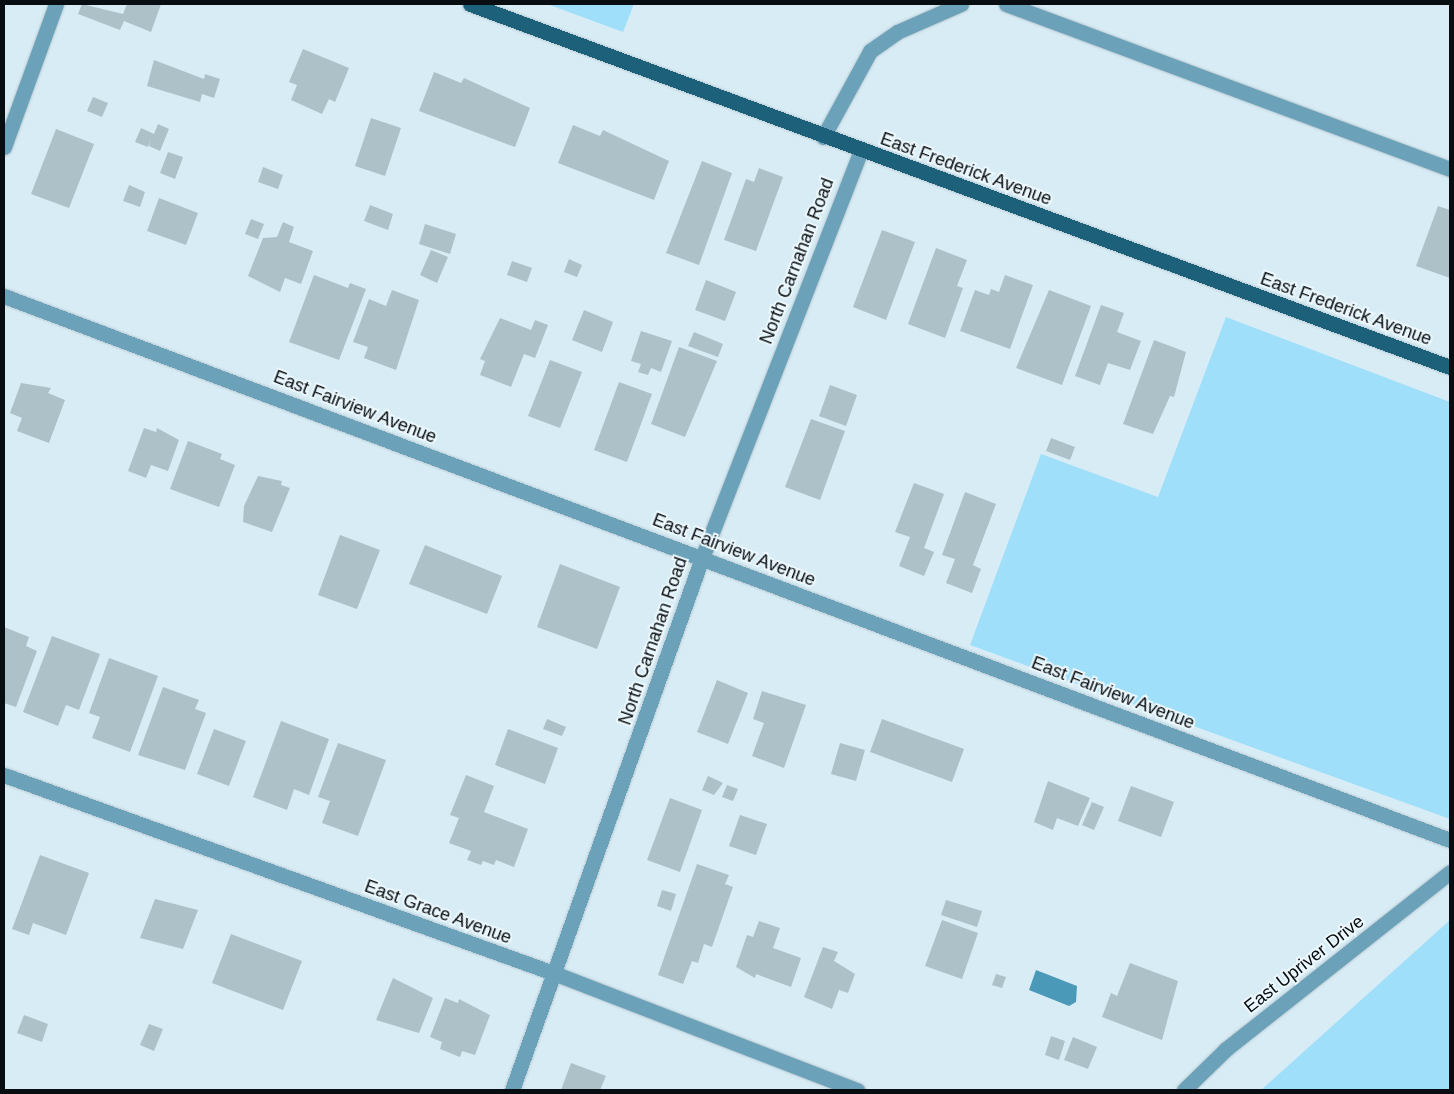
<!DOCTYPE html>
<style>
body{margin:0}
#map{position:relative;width:1454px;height:1094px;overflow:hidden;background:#d8ecf5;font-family:Arial,sans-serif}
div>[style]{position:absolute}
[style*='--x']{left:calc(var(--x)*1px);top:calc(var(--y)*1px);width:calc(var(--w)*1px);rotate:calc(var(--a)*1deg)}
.green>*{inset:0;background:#a0dffa}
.water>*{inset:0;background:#4b99b8}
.building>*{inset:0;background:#adc1c9}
.roads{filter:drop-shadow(0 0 1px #b7c8d0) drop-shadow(0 0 1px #b7c8d0)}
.minor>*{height:15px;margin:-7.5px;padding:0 7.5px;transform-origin:7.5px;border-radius:7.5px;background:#6ba2b9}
.major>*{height:15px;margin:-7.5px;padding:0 7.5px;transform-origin:7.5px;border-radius:7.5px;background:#1d6079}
span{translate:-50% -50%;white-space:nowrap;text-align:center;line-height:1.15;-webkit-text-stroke:4px #ecf8fe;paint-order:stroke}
.street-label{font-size:18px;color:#070d10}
.frame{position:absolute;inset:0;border:5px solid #070d10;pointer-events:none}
</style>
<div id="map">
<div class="green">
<div style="clip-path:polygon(547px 4px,634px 4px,623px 32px)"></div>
<div style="clip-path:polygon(1226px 317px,1450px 402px,1450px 819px,970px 645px,1041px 454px,1158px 497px)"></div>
<div style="clip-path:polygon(1450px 920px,1450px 1090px,1261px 1090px)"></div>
</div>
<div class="water">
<div style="clip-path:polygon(1036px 970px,1077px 986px,1076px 1002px,1069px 1006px,1029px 990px)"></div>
</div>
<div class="building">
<div style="clip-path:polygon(82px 4px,123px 14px,127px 4px,161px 4px,151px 32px,124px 21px,120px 30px,78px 14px)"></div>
<div style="clip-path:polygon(303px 49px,349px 68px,335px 102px,329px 99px,322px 114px,291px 100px,297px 85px,289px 82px)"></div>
<div style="clip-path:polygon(154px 60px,204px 79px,205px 74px,220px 79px,214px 98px,202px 94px,200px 102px,147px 86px)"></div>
<div style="clip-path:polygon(434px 72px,461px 83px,464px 78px,530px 108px,515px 147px,419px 111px)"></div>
<div style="clip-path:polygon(93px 97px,108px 103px,102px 117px,87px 111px)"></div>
<div style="clip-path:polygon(371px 118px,401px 128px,385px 176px,355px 166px)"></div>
<div style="clip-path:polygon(158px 124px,169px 129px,160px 151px,149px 146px,151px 139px,148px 147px,135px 142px,141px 128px,154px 134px)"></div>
<div style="clip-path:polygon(573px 125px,600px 136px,603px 130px,669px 161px,654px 200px,558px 163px)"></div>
<div style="clip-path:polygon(56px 129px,94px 144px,69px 208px,31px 194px)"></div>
<div style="clip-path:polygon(168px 152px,183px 157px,175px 179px,160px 173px)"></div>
<div style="clip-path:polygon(702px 161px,732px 173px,699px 265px,666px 253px)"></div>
<div style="clip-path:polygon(263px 167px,283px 175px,278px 189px,258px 182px)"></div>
<div style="clip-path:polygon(759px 168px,783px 177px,756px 251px,724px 240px,746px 179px,754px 182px)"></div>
<div style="clip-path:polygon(129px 185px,145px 192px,140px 207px,123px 201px)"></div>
<div style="clip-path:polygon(159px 198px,198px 213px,186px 245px,147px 231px)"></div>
<div style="clip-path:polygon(370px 205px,393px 214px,388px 230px,364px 221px)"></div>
<div style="clip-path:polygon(1438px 206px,1450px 210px,1450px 278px,1416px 266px)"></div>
<div style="clip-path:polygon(251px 219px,264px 224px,258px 239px,245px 234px)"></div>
<div style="clip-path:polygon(283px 222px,294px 227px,289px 242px,313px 251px,301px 284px,285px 278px,280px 292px,248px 276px,263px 238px,277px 237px)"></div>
<div style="clip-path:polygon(425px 224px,456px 234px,450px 254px,419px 244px)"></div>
<div style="clip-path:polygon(882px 230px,915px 242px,886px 320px,853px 307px)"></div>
<div style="clip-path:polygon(936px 248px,967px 260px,957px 286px,963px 288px,945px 338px,908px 324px)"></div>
<div style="clip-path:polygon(431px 250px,448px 257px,437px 283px,420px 275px)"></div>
<div style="clip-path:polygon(569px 259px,582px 265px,577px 277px,564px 272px)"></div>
<div style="clip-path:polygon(512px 261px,532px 268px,527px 282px,507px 275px)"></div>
<div style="clip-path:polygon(314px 275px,348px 288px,350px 283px,366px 289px,339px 360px,289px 342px)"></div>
<div style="clip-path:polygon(1005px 275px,1033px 285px,1010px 349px,960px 331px,975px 290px,989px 295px,991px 289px,999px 292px)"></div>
<div style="clip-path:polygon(706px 280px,736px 292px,725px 321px,695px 310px)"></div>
<div style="clip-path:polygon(392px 290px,419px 300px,396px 370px,364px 358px,368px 347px,353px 342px,369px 299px,386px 306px)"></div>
<div style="clip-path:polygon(1049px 290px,1091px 306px,1062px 385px,1016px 368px)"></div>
<div style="clip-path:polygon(1101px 305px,1124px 313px,1117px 332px,1141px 341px,1130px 370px,1108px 363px,1100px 385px,1075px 376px)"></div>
<div style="clip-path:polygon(584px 310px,613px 322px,602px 352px,572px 340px)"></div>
<div style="clip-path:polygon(500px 318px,531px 330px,535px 320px,548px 325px,535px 358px,524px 354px,511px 387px,480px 375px,485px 361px,480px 359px)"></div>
<div style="clip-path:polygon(641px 331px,672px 341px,661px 372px,651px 368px,648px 375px,638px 372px,641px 364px,631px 361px)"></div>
<div style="clip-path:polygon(694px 332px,723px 344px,718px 357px,688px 346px)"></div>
<div style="clip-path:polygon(1154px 340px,1186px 352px,1174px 397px,1170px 396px,1153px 434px,1123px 424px)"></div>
<div style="clip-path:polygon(679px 347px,717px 361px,685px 437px,651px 424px)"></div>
<div style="clip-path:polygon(550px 360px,582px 372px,560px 428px,528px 416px)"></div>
<div style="clip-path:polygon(619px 382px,652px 394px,627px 462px,594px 450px)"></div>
<div style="clip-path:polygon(21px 383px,51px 388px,48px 393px,65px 400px,49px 443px,17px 431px,22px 418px,10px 413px)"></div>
<div style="clip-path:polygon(830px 385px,857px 395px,846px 426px,819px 416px)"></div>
<div style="clip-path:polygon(811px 419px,845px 431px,820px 500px,785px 487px)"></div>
<div style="clip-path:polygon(144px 428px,156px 432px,157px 428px,179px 440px,168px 471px,151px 465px,146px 478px,128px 471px)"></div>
<div style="clip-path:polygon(1051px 438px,1075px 447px,1070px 460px,1046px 451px)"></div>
<div style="clip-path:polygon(188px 441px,222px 454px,220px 459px,235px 465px,219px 507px,170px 489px)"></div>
<div style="clip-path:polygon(258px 476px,282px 481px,281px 485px,290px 488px,272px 532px,243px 522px,244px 506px)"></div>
<div style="clip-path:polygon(914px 483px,944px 494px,924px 548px,934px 552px,924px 576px,899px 566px,910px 537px,895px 532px)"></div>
<div style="clip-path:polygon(965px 492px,996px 504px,973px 565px,981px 569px,972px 593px,946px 583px,955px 559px,942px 555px)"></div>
<div style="clip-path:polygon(340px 535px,380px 550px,357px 609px,318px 595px)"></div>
<div style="clip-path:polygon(425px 545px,502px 576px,487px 614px,409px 584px)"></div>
<div style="clip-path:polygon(560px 564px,620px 587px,597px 649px,537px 627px)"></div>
<div style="clip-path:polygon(4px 627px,29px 637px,26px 646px,37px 651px,16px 707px,4px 703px)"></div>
<div style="clip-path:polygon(52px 636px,100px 654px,79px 710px,66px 705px,58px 726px,23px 712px)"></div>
<div style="clip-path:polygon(109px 658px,158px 676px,130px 752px,92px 738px,100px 717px,89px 713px)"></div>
<div style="clip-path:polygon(717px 680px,748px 693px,728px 744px,697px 732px)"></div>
<div style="clip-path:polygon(163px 687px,199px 700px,195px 709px,206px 713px,185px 770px,138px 755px)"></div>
<div style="clip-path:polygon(762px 691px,806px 705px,784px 768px,752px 756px,764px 723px,753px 719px)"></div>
<div style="clip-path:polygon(547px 719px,566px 727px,562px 736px,543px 729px)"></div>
<div style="clip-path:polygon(882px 719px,964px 749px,952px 782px,870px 752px)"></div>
<div style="clip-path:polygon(281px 721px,329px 739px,309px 795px,294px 789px,287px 810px,253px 797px)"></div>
<div style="clip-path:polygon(214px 729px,246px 741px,229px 786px,197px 774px)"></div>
<div style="clip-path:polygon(508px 729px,558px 748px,545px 784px,495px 765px)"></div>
<div style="clip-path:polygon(338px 743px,386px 760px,358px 836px,322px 823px,330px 801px,318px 797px)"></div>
<div style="clip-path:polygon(840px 743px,865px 750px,856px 781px,831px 774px)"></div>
<div style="clip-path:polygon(466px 775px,494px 786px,484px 812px,528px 829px,514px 867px,496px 860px,494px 865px,483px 861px,481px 865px,467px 860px,471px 851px,449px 843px,459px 818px,450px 815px)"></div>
<div style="clip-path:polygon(708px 776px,723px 783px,714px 795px,702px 790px)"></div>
<div style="clip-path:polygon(1048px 781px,1090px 798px,1078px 826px,1057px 818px,1053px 830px,1034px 822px)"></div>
<div style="clip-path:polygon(727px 785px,738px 789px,733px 801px,722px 797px)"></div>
<div style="clip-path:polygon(1131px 786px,1174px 802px,1161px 837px,1118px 821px)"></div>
<div style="clip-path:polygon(670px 798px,702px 810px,680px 872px,647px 860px)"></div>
<div style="clip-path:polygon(1092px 802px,1104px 807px,1094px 830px,1082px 825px)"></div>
<div style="clip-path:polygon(740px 815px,767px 824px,756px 855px,729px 846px)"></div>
<div style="clip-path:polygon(40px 855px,89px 873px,66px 935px,33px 923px,29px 935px,12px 929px)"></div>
<div style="clip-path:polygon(697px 864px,729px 875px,725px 884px,733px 887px,712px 947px,704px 944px,698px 963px,692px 961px,683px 984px,658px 975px)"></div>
<div style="clip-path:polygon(662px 890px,676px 894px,671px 911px,657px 906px)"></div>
<div style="clip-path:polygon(155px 899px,198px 910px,183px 949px,140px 938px)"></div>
<div style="clip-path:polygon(946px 900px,982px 911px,977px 927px,941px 915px)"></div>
<div style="clip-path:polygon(942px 920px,978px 933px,962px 979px,925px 966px)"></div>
<div style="clip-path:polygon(759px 921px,780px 928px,773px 948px,801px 958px,791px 987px,756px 974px,755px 978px,736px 967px,747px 935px,753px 937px)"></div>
<div style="clip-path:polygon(231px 934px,302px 961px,283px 1010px,212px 983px)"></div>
<div style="clip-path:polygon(823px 947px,838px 952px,834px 961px,855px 974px,848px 993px,839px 990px,832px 1009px,804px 997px)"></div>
<div style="clip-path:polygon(1130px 963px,1178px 981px,1162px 1040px,1102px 1017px,1111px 993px,1117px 996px)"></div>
<div style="clip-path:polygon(996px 974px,1006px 977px,1002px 988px,992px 985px)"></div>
<div style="clip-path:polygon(393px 978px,433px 998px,419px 1033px,376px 1020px)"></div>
<div style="clip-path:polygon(445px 998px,458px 1003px,459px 999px,490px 1015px,475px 1055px,462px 1051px,460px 1057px,440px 1049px,442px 1042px,430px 1037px)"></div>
<div style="clip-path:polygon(24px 1015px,48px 1024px,42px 1042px,17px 1033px)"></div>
<div style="clip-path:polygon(149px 1024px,163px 1029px,154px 1051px,140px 1045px)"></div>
<div style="clip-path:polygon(1051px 1036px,1065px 1041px,1059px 1060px,1045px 1055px)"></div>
<div style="clip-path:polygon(1073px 1037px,1097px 1047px,1088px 1069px,1064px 1060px)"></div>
<div style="clip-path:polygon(571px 1063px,606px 1076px,600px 1090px,561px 1090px)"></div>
</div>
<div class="roads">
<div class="minor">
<div style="--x:1006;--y:4;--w:474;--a:20.4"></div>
<div style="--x:823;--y:137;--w:98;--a:-61.3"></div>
<div style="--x:870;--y:51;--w:33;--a:-35"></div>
<div style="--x:897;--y:32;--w:70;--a:-23.6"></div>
<div style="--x:4;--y:147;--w:152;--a:-70"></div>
<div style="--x:4;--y:296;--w:1545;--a:20.62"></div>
<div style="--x:4;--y:775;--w:587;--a:19.82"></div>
<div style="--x:556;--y:974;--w:323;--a:21.1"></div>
<div style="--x:512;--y:1090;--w:565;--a:-70.35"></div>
<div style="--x:702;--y:558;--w:437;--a:-68.7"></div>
<div style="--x:1184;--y:1090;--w:59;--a:-44.3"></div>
<div style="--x:1226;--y:1049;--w:285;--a:-38.3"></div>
</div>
<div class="major">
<div style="--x:470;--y:4;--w:1045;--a:20.33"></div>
</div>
</div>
<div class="street-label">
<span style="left:966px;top:169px;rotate:20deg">East Frederick Avenue</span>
<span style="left:797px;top:261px;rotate:-69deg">North Carnahan Road</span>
<span style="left:1346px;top:309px;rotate:20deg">East Frederick Avenue</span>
<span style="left:355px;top:407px;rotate:21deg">East Fairview Avenue</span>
<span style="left:734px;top:550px;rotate:21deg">East Fairview Avenue</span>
<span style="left:653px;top:641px;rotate:-71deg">North Carnahan Road</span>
<span style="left:1113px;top:693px;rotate:21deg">East Fairview Avenue</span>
<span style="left:438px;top:912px;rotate:20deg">East Grace Avenue</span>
<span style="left:1304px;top:964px;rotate:-38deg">East Upriver Drive</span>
</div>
<div class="frame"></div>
</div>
